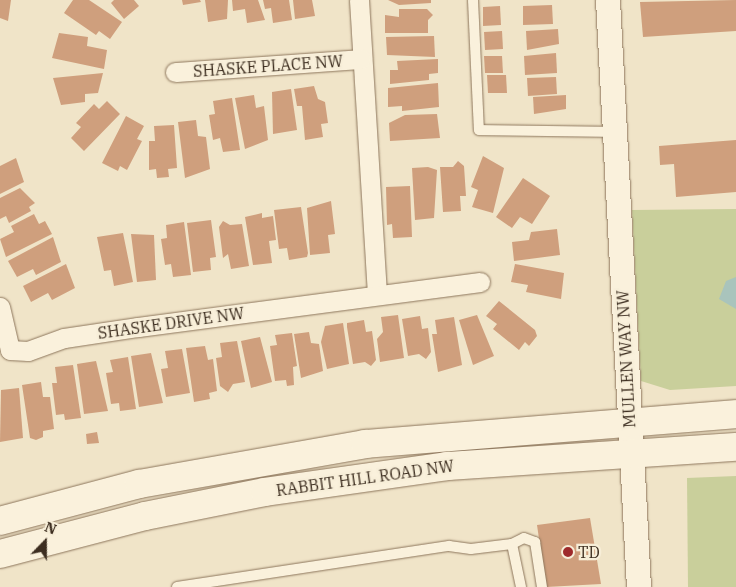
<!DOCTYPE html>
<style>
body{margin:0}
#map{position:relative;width:736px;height:587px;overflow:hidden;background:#f0e4c8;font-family:"IBM Plex Serif",serif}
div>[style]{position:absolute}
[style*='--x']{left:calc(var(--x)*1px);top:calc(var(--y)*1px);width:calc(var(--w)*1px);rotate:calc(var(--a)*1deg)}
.green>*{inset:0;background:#c9cf9b}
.water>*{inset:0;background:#a9c4bc}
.building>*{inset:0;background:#cf9f7d}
.roads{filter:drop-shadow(0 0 1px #8d765c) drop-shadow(0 0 1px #8d765c)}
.service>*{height:10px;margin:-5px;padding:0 5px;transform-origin:5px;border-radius:5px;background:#faf1dc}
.minor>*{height:19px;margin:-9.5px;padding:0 9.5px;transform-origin:9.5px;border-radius:9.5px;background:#faf1dc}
.tertiary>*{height:24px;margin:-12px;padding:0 12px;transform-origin:12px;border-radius:12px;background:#faf1dc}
.secondary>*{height:28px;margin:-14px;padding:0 14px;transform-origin:14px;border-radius:14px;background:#faf1dc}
.dots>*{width:14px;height:14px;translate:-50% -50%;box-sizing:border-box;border:2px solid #f7eed8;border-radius:50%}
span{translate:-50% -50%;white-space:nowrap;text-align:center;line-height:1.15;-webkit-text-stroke:4.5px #f7eed8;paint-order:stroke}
.street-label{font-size:16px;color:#3d2e20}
.poi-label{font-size:16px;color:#3d2e20}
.left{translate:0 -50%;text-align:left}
.north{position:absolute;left:20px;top:517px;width:50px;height:50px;-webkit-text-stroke:4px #f7eed8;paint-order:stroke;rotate:22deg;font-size:14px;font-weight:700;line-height:20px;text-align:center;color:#3d2e20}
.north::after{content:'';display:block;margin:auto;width:18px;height:22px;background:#3d2e20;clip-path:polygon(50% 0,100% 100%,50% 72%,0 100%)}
</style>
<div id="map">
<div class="green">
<div style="clip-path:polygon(736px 209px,736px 386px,670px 390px,641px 381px,632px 210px)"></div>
<div style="clip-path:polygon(736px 476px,736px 587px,688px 587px,687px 478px)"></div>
</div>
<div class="water">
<div style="clip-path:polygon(736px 277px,736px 309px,719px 299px,726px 281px)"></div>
</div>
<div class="building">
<div style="clip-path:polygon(0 0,11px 0,8px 21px,0 18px)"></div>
<div style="clip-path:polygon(73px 0,89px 0,122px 22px,110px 39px,99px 31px,96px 35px,64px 13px)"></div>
<div style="clip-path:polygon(114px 0,134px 0,139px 6px,124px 19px,111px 3px)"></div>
<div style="clip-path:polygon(182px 0,200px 0,201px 2px,183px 5px)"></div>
<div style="clip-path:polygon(205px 0,228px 0,227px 19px,208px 22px)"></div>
<div style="clip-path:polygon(232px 0,258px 0,265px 20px,247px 23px,245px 9px,233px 11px)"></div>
<div style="clip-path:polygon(263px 0,289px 0,292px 20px,273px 23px,271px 8px,265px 9px)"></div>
<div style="clip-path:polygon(293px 0,312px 0,315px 16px,295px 19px)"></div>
<div style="clip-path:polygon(388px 0,431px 0,431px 3px,399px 5px)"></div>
<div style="clip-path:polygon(736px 0,736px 31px,643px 37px,640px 2px)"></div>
<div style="clip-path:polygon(552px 5px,553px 24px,523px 25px,523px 6px)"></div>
<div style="clip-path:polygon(500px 6px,501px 25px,483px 26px,483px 7px)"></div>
<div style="clip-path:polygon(399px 9px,427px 9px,433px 15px,428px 20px,428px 33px,385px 33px,385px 15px,399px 17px)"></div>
<div style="clip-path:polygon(558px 29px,559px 44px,527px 50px,526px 31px)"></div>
<div style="clip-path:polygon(502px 31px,503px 49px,485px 50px,484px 32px)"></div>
<div style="clip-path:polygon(59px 33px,88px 37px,87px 46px,107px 50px,104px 69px,52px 58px)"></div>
<div style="clip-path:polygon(434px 36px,435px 57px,387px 55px,386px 37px)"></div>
<div style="clip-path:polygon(556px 53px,557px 73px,525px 75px,524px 56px)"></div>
<div style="clip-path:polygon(484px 56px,502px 56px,503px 73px,485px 73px)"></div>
<div style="clip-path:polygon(438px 59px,438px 73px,429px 74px,429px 80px,390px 84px,390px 70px,398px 70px,397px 61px)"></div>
<div style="clip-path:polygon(103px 73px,98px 93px,85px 94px,85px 102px,61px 105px,53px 78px)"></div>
<div style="clip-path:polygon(487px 75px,506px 75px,507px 93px,488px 93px)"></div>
<div style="clip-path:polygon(556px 77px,557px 94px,528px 96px,527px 78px)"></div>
<div style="clip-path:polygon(438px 83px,439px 107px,402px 111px,402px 106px,388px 107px,388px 88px)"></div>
<div style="clip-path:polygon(314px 86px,318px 99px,325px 102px,328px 123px,321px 124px,323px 137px,305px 140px,302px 106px,297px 106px,294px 89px)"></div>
<div style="clip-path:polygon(291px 89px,297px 130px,273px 134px,272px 92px)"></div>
<div style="clip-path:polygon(254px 95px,256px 108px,264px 106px,268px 140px,245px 149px,235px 98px)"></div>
<div style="clip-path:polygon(566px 95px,566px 109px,534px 114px,533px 97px)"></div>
<div style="clip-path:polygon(232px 98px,240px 150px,223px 152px,220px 138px,213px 140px,209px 115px,215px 114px,213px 101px)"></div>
<div style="clip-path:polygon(107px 101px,120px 114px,84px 151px,71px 138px,81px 127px,76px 123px,94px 104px,99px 109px)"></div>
<div style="clip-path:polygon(437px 114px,440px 138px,390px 141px,389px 123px,405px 115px)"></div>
<div style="clip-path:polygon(126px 116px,144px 126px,137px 139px,142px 141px,127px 170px,120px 166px,118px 171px,102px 163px)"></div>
<div style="clip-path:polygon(196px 120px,198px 136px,206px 137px,210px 169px,185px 178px,178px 122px)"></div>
<div style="clip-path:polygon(174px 125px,177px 168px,168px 169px,169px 177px,157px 178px,156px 169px,149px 170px,149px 141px,155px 141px,154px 126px)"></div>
<div style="clip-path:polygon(736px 140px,736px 192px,676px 197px,674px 164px,660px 165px,659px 146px)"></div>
<div style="clip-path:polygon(483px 156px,504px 168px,493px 213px,472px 207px,478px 190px,471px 187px)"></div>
<div style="clip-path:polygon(16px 158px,24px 182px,0 194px,0 166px)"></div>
<div style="clip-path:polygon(458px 161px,464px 166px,466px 196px,460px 196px,461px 211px,443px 212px,440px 167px,453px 167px)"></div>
<div style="clip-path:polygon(428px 167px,437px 170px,434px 218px,415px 220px,412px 168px)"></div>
<div style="clip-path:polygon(523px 178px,550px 196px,532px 224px,520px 217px,512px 228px,496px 217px)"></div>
<div style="clip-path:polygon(410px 186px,412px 237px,393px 238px,392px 224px,387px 225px,386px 187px)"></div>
<div style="clip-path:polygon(20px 188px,35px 203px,29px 207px,31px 211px,9px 223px,6px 216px,0 219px,0 198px)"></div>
<div style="clip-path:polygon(331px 201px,335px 234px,328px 235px,330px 253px,310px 255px,307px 208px)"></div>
<div style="clip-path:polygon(301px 207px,308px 253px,307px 257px,289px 260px,287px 248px,279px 249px,274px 210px)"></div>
<div style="clip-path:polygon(262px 213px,262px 218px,273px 216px,276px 240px,269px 241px,272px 263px,253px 265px,245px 217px)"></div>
<div style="clip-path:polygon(34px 214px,39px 224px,45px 221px,52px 234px,6px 257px,0 239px,14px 232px,11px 226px)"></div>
<div style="clip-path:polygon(211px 220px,216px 257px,210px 258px,211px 270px,193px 272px,187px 223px)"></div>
<div style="clip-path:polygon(223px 221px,230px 225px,242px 224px,249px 266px,231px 269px,228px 254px,223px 258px,219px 227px)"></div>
<div style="clip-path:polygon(184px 222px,191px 275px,173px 277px,171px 264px,165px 265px,161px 239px,167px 238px,166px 225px)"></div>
<div style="clip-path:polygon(557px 229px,560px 255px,514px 261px,512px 242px,529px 240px,531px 232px)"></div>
<div style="clip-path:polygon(123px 233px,133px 282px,114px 286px,111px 270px,104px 271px,97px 237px)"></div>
<div style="clip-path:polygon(131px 234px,154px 235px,156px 280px,137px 282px)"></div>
<div style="clip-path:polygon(53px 237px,61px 262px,36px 275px,33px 269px,17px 277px,8px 261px)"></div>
<div style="clip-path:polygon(66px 264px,75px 288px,52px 300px,48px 293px,31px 302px,23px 286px)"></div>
<div style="clip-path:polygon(515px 264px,564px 273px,561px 299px,526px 292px,528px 285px,511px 282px)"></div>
<div style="clip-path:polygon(499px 301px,535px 330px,537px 336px,529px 346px,525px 342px,519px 350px,493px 329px,497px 324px,486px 316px)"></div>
<div style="clip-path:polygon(398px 315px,404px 358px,380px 362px,377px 339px,383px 332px,381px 317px)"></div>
<div style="clip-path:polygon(477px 315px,494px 356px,473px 365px,459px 320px)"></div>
<div style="clip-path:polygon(420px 316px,422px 329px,428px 328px,431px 352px,426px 359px,419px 354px,408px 356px,402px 319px)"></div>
<div style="clip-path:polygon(454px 317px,462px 365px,438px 372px,432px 334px,437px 334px,435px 320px)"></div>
<div style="clip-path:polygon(364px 320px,366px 332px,372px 331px,376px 360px,371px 366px,365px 362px,353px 364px,347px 327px,347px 323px)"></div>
<div style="clip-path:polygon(343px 323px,349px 364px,327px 369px,321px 342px,325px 326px)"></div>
<div style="clip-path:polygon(309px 332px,311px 343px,319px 344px,323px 371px,301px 378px,294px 334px)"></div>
<div style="clip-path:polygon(292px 333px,297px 366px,293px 367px,294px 385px,287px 386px,286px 380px,275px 381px,270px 346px,277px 345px,275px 335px)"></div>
<div style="clip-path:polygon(260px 337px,272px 382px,251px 388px,241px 341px)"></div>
<div style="clip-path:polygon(237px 341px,245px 382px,233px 384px,228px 392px,220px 386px,216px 358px,222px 357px,220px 343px)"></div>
<div style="clip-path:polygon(205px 346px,208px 360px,213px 359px,217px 391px,209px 393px,210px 399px,194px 402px,186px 348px)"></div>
<div style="clip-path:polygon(182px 349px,190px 393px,166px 397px,161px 369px,168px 368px,165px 351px)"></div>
<div style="clip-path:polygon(151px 353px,163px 403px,139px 407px,131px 356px)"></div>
<div style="clip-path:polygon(128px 357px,136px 409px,120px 411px,119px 403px,111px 404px,106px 373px,113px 372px,110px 360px)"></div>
<div style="clip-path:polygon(96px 361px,108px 411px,84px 414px,77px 364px)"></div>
<div style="clip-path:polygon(73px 365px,81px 418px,65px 420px,64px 414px,56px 415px,52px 383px,57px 383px,55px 367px)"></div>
<div style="clip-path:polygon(41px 382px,43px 397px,50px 397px,54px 429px,43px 431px,43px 437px,36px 440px,30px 438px,22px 385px)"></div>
<div style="clip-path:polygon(19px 388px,23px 438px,0 442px,1px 390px)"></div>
<div style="clip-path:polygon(97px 432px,99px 443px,87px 444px,86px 434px)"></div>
<div style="clip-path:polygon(590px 518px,601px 584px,546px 587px,537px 525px)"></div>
</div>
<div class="roads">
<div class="service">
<div style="--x:473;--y:0;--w:130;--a:87.4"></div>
<div style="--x:479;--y:130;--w:136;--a:0.8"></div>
<div style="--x:512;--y:544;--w:13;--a:-27"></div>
<div style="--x:524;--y:538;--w:12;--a:20"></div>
<div style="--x:535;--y:542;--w:46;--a:81.2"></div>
<div style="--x:177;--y:587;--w:275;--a:-8.6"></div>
<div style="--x:449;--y:546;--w:22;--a:8"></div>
<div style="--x:471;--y:549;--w:41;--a:-7"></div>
<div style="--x:512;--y:544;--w:44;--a:78.2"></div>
</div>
<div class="minor">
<div style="--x:359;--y:0;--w:295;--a:86.5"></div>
<div style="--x:175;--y:72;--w:186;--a:-4"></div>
<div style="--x:0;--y:307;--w:44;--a:76.9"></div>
<div style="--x:10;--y:350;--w:18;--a:3"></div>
<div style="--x:28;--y:351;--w:38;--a:-20"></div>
<div style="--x:64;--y:338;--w:75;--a:-8.5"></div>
<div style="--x:138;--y:327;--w:345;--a:-7.5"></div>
</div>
<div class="tertiary">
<div style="--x:608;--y:0;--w:588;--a:86.98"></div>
</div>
<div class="secondary">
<div style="--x:0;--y:521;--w:144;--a:-14.9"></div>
<div style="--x:139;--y:484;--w:230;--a:-10"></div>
<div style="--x:365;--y:444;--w:372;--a:-4.6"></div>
<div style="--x:0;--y:554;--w:150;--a:-14.7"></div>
<div style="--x:145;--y:516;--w:122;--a:-11.3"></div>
<div style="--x:265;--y:492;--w:184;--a:-8.1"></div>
<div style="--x:447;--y:466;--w:290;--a:-3.8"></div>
</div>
</div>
<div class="dots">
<div style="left:568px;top:552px;background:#9e2a2b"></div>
</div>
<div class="street-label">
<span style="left:268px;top:66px;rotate:-4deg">SHASKE PLACE NW</span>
<span style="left:171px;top:323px;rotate:-8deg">SHASKE DRIVE NW</span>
<span style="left:626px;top:359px;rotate:-93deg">MULLEN WAY NW</span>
<span style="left:365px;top:478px;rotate:-8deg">RABBIT HILL ROAD NW</span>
</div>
<div class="poi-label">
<span class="left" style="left:578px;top:552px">TD</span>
</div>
<div class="north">N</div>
</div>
